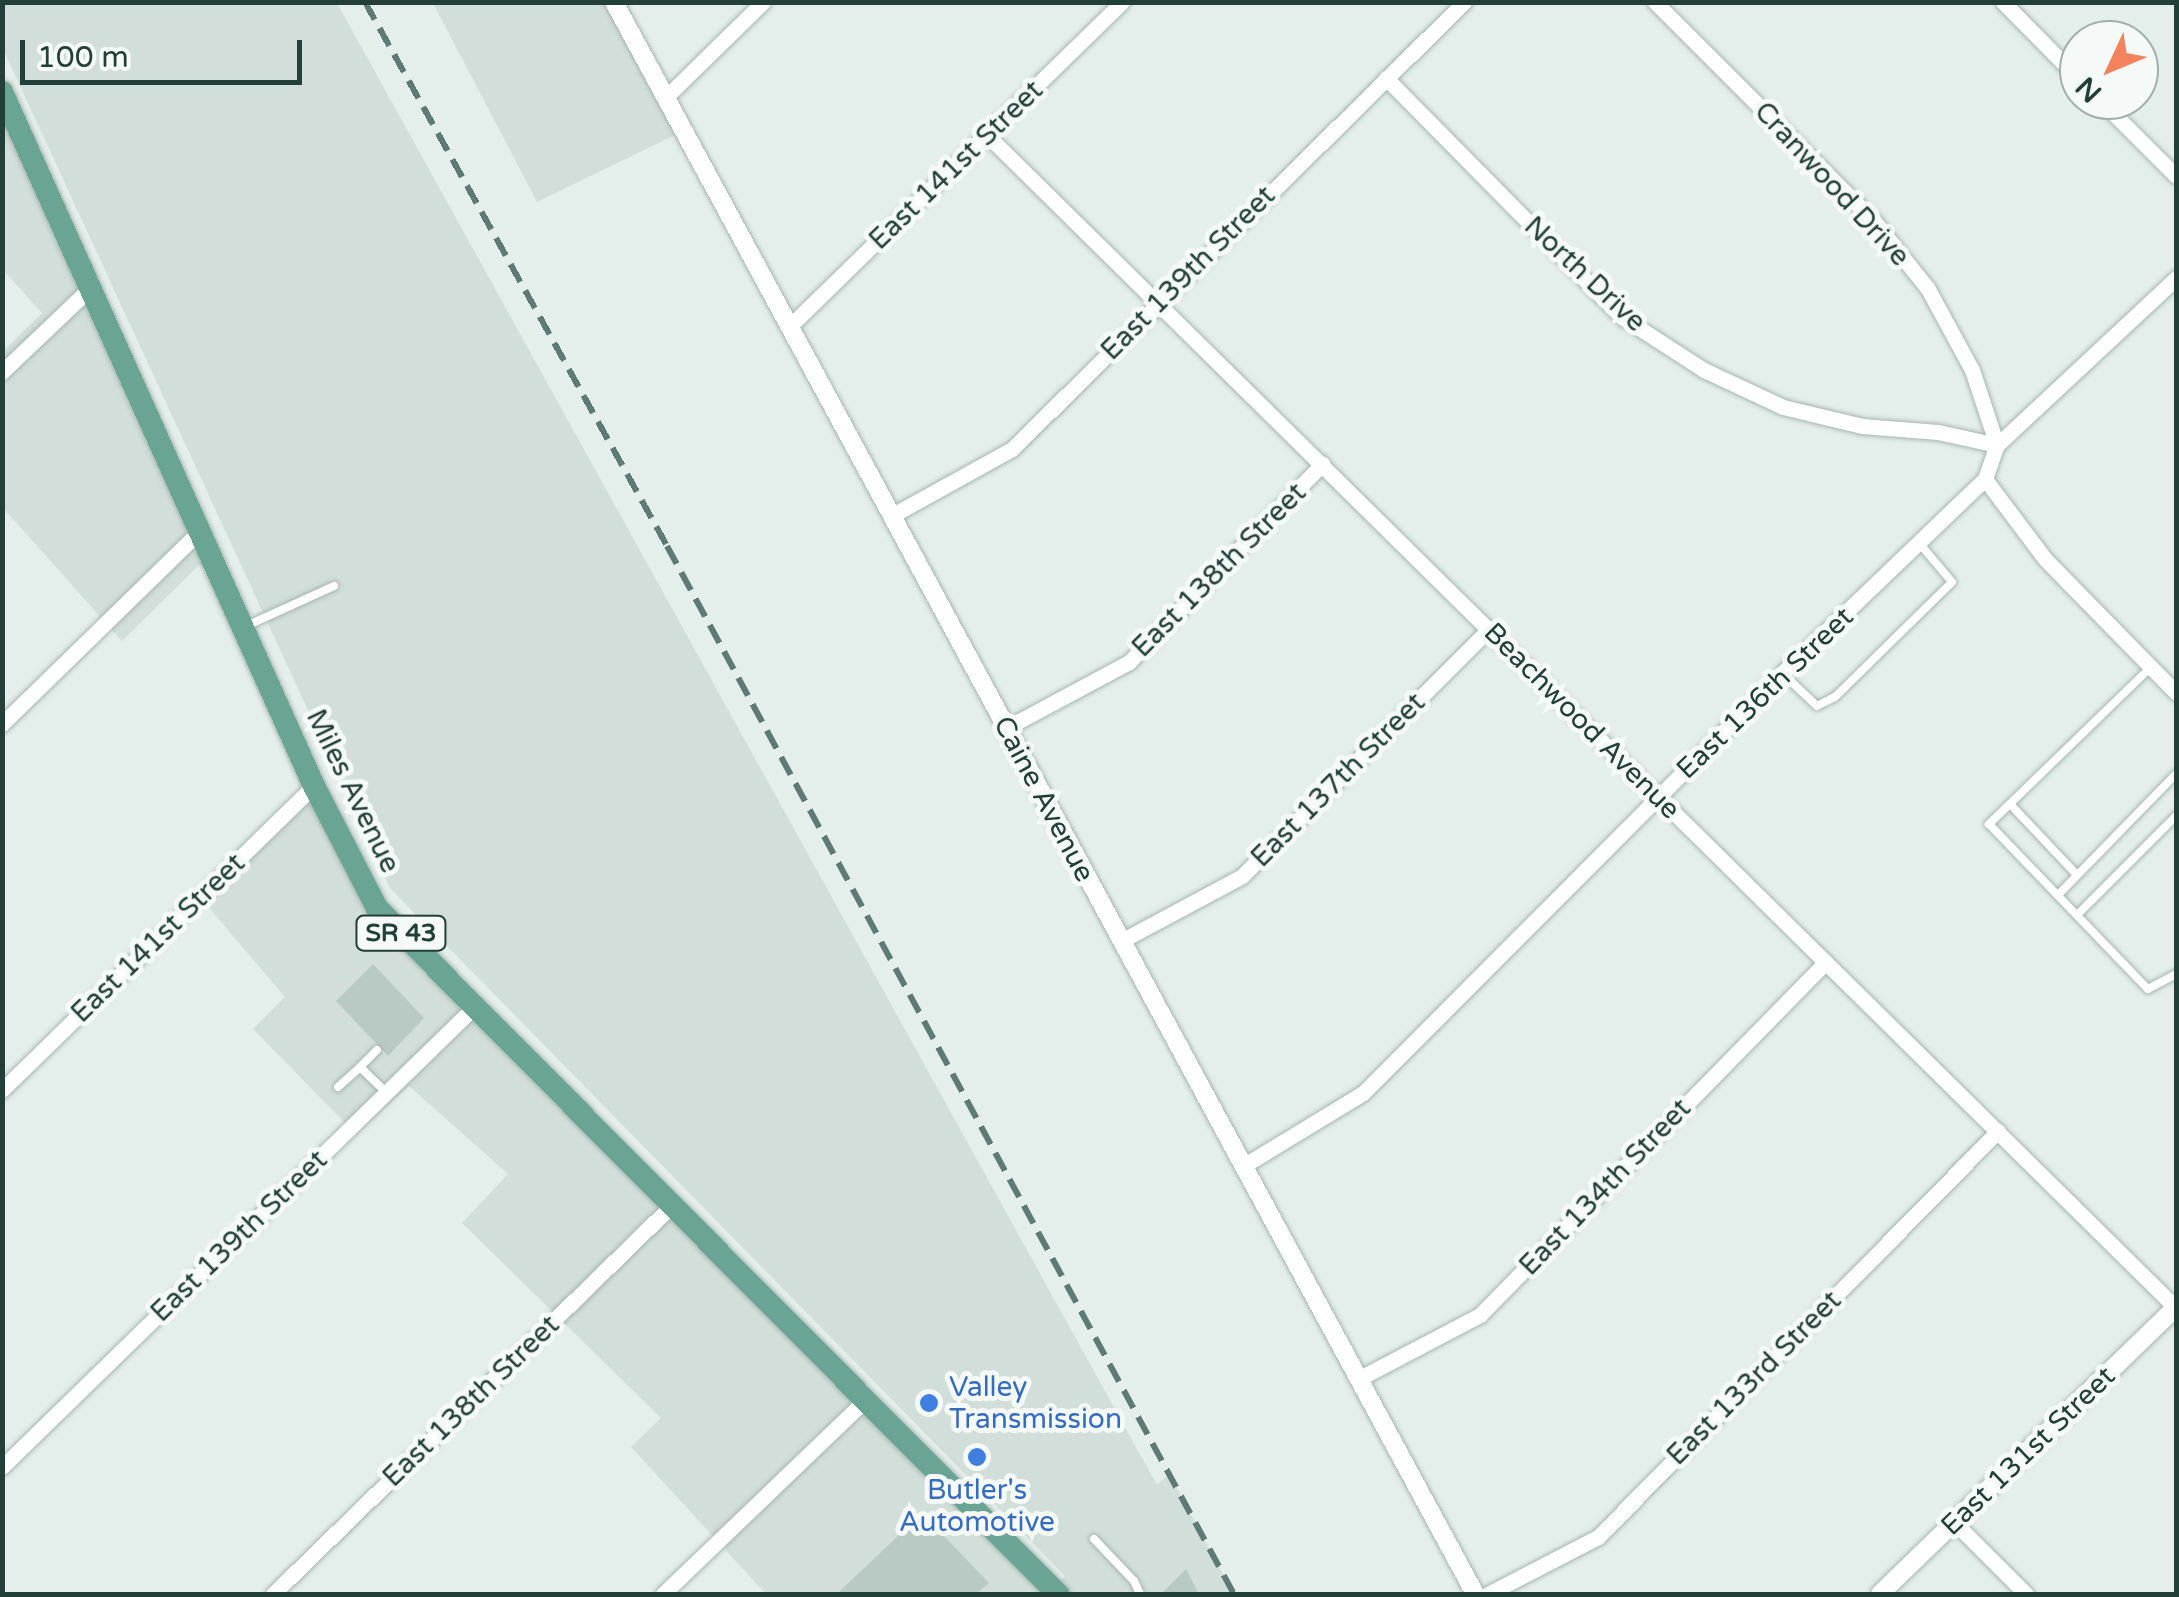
<!DOCTYPE html>
<style>
body{margin:0}
#map{position:relative;width:2179px;height:1597px;overflow:hidden;background:#e4eeea;font-family:"Varela Round",sans-serif}
div>[style]{position:absolute}
[style*='--x']{left:calc(var(--x)*1px);top:calc(var(--y)*1px);width:calc(var(--w)*1px);rotate:calc(var(--a)*1deg)}
.built>*{inset:0;background:#d2ded9}
.building>*{inset:0;background:#b9c9c3}
.roads{filter:drop-shadow(0 0 2px #a6b6b1) drop-shadow(0 0 2px #a6b6b1)}
.service>*{height:8px;margin:-4px;padding:0 4px;transform-origin:4px;border-radius:4px;background:#fff}
.minor>*{height:15px;margin:-7.5px;padding:0 7.5px;transform-origin:7.5px;border-radius:7.5px;background:#fff}
.tertiary>*{height:18px;margin:-9px;padding:0 9px;transform-origin:9px;border-radius:9px;background:#fff}
.primary>*{height:22px;margin:-11px;padding:0 11px;transform-origin:11px;border-radius:11px;background:#69a494}
.rail>*{height:6px;margin-top:-3px;transform-origin:0;background:repeating-linear-gradient(90deg,#5e7b73 0 20px,transparent 0 30px)}
.dots>*{width:28px;height:28px;translate:-50% -50%;box-sizing:border-box;border:5px solid #f5faf8;border-radius:50%}
span{translate:-50% -50%;white-space:nowrap;text-align:center;line-height:1.15;-webkit-text-stroke:10px #f5faf8;paint-order:stroke}
.shield-label span{padding:2px 8px;background:#f5faf8;border:2px solid;border-radius:8px;-webkit-text-stroke-width:0}
.shield-label{font-size:25px;color:#234038;font-weight:700}
.street-label{font-size:28px;color:#234038}
.shop-label{font-size:28px;color:#366cbe}
.left{translate:0 -50%;text-align:left}
.frame{position:absolute;inset:0;border:5px solid #234038;pointer-events:none}
.north{position:absolute;left:2059px;top:20px;width:100px;height:100px;box-sizing:border-box;background:#f5faf8;border:2px solid #a1b0ab;border-radius:50%;rotate:226deg;font-size:28px;font-weight:700;line-height:40px;text-align:center;color:#234038}
.north::after{content:'';display:block;margin:auto;width:35px;height:45px;background:#f3825d;clip-path:polygon(50% 0,100% 100%,50% 72%,0 100%)}
.scale{position:absolute;left:20px;top:40px;width:282px;height:45px;box-sizing:border-box;border:5px solid #234038;border-top:0;padding-left:12px;font-size:30px;line-height:35px;white-space:nowrap;color:#234038;-webkit-text-stroke:8px #f5faf8;paint-order:stroke}
</style>
<div id="map">
<div class="built">
<div style="clip-path:polygon(2px 3px,337px 3px,1157px 1485px,1169px 1474px,1234px 1594px,766px 1594px,631px 1447px,661px 1418px,462px 1223px,508px 1174px,409px 1086px,356px 1134px,253px 1029px,285px 997px,200px 897px,314px 786px,377px 908px,1053px 1588px,1065px 1576px,390px 888px,3px 49px)"></div>
<div style="clip-path:polygon(433px 3px,614px 3px,683px 131px,537px 202px)"></div>
<div style="clip-path:polygon(2px 92px,213px 558px,198px 566px,122px 641px,3px 508px,3px 351px,42px 313px,3px 270px)"></div>
</div>
<div class="building">
<div style="clip-path:polygon(373px 964px,424px 1018px,388px 1056px,336px 1001px)"></div>
<div style="clip-path:polygon(922px 1513px,989px 1583px,976px 1594px,837px 1594px)"></div>
<div style="clip-path:polygon(1186px 1569px,1199px 1594px,1161px 1594px)"></div>
</div>
<div class="roads">
<div class="service">
<div style="--x:244;--y:627;--w:99;--a:-24.5"></div>
<div style="--x:2151;--y:667;--w:226;--a:135.9"></div>
<div style="--x:1989;--y:824;--w:229;--a:46.1"></div>
<div style="--x:2148;--y:989;--w:32;--a:-28"></div>
<div style="--x:1782;--y:673;--w:48;--a:43.3"></div>
<div style="--x:1817;--y:706;--w:20;--a:-27"></div>
<div style="--x:1835;--y:697;--w:164;--a:-44.5"></div>
<div style="--x:1952;--y:582;--w:50;--a:-130.1"></div>
<div style="--x:2010;--y:804;--w:96;--a:46.7"></div>
<div style="--x:2058;--y:895;--w:169;--a:-45.7"></div>
<div style="--x:2077;--y:915;--w:140;--a:-45"></div>
<div style="--x:360;--y:1067;--w:24;--a:-45"></div>
<div style="--x:338;--y:1087;--w:30;--a:-42"></div>
<div style="--x:360;--y:1067;--w:36;--a:44"></div>
<div style="--x:1094;--y:1539;--w:58;--a:46.4"></div>
<div style="--x:1134;--y:1581;--w:14;--a:65"></div>
</div>
<div class="minor">
<div style="--x:1655;--y:2;--w:308;--a:45"></div>
<div style="--x:1873;--y:220;--w:88;--a:51.4"></div>
<div style="--x:1928;--y:289;--w:92;--a:61.5"></div>
<div style="--x:1972;--y:370;--w:79;--a:71.6"></div>
<div style="--x:2003;--y:2;--w:108;--a:45.4"></div>
<div style="--x:1386;--y:78;--w:336;--a:45.4"></div>
<div style="--x:1622;--y:317;--w:98;--a:32.9"></div>
<div style="--x:1704;--y:370;--w:87;--a:25.1"></div>
<div style="--x:1783;--y:407;--w:81;--a:13.5"></div>
<div style="--x:1862;--y:426;--w:76;--a:4.5"></div>
<div style="--x:1938;--y:432;--w:60;--a:12.4"></div>
<div style="--x:665;--y:98;--w:137;--a:-44.4"></div>
<div style="--x:2100;--y:100;--w:107;--a:45"></div>
<div style="--x:987;--y:135;--w:1670;--a:44.61"></div>
<div style="--x:789;--y:327;--w:465;--a:-44.3"></div>
<div style="--x:2;--y:372;--w:119;--a:-43.6"></div>
<div style="--x:1985;--y:479;--w:100;--a:53.1"></div>
<div style="--x:2045;--y:559;--w:187;--a:45.6"></div>
<div style="--x:891;--y:516;--w:138;--a:-29"></div>
<div style="--x:1012;--y:449;--w:636;--a:-44.68"></div>
<div style="--x:2;--y:724;--w:278;--a:-44.3"></div>
<div style="--x:1006;--y:728;--w:140;--a:-28.2"></div>
<div style="--x:1129;--y:662;--w:277;--a:-45.7"></div>
<div style="--x:1121;--y:941;--w:137;--a:-28.2"></div>
<div style="--x:1242;--y:876;--w:349;--a:-45"></div>
<div style="--x:2;--y:1090;--w:436;--a:-44.3"></div>
<div style="--x:1243;--y:1166;--w:140;--a:-31.3"></div>
<div style="--x:1363;--y:1093;--w:581;--a:-45.07"></div>
<div style="--x:1773;--y:682;--w:294;--a:-43.8"></div>
<div style="--x:1985;--y:479;--w:36;--a:-71"></div>
<div style="--x:1997;--y:445;--w:245;--a:-43"></div>
<div style="--x:1358;--y:1379;--w:138;--a:-27.7"></div>
<div style="--x:1480;--y:1315;--w:494;--a:-45.6"></div>
<div style="--x:2;--y:1467;--w:660;--a:-44.26"></div>
<div style="--x:1955;--y:1523;--w:100;--a:45"></div>
<div style="--x:273;--y:1594;--w:553;--a:-44.27"></div>
<div style="--x:663;--y:1594;--w:279;--a:-43.8"></div>
<div style="--x:1488;--y:1594;--w:124;--a:-27.4"></div>
<div style="--x:1598;--y:1537;--w:570;--a:-45.43"></div>
</div>
<div class="tertiary">
<div style="--x:614;--y:2;--w:1810;--a:61.59"></div>
<div style="--x:1880;--y:1594;--w:412;--a:-44.1"></div>
</div>
<div class="primary">
<div style="--x:2;--y:92;--w:761;--a:65.79"></div>
<div style="--x:314;--y:786;--w:137;--a:62.7"></div>
<div style="--x:377;--y:908;--w:967;--a:45.21"></div>
</div>
</div>
<div class="rail">
<div style="--x:365;--y:2;--w:622;--a:60.96"></div>
<div style="--x:667;--y:546;--w:1192;--a:61.59"></div>
</div>
<div class="dots">
<div style="left:929px;top:1403px;background:#3f7fe0"></div>
<div style="left:977px;top:1457px;background:#3f7fe0"></div>
</div>
<div class="shield-label">
<span style="left:401px;top:933px">SR 43</span>
</div>
<div class="street-label">
<span style="left:956px;top:165px;rotate:-44deg">East 141st Street</span>
<span style="left:1832px;top:184px;rotate:47deg">Cranwood Drive</span>
<span style="left:1188px;top:273px;rotate:-45deg">East 139th Street</span>
<span style="left:1585px;top:274px;rotate:43deg">North Drive</span>
<span style="left:1219px;top:570px;rotate:-45deg">East 138th Street</span>
<span style="left:1765px;top:693px;rotate:-44deg">East 136th Street</span>
<span style="left:1582px;top:721px;rotate:45deg">Beachwood Avenue</span>
<span style="left:1338px;top:780px;rotate:-45deg">East 137th Street</span>
<span style="left:353px;top:791px;rotate:64deg">Miles Avenue</span>
<span style="left:1044px;top:799px;rotate:62deg">Caine Avenue</span>
<span style="left:158px;top:938px;rotate:-44deg">East 141st Street</span>
<span style="left:1605px;top:1187px;rotate:-46deg">East 134th Street</span>
<span style="left:239px;top:1236px;rotate:-44deg">East 139th Street</span>
<span style="left:1754px;top:1378px;rotate:-45deg">East 133rd Street</span>
<span style="left:471px;top:1401px;rotate:-44deg">East 138th Street</span>
<span style="left:2028px;top:1451px;rotate:-44deg">East 131st Street</span>
</div>
<div class="shop-label">
<span class="left" style="left:949px;top:1403px">Valley<br>Transmission</span>
<span style="left:977px;top:1506px">Butler's<br>Automotive</span>
</div>
<div class="frame"></div>
<div class="north">N</div>
<div class="scale">100 m</div>
</div>
